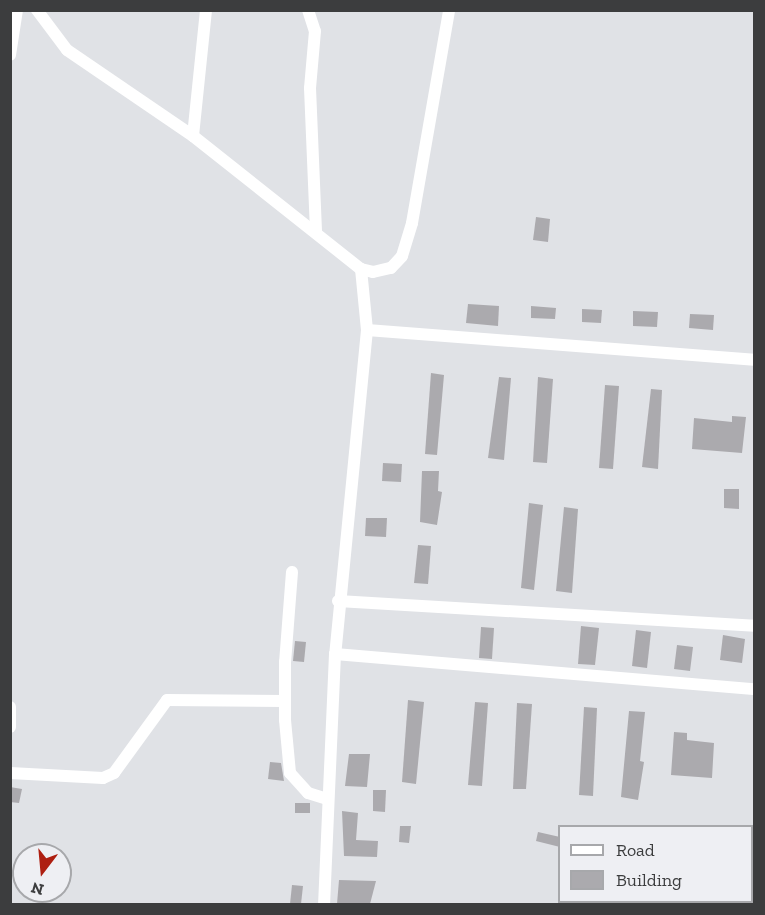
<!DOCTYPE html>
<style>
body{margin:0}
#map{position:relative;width:765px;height:915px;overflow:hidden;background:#e0e2e6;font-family:"Zilla Slab",serif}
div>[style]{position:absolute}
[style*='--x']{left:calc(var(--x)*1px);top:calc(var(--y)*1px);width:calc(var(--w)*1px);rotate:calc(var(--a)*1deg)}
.building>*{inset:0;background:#abaaae}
.minor>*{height:12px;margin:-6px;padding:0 6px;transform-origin:6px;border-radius:6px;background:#fff}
span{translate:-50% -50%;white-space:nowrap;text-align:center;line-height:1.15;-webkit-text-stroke:4.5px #eeeff3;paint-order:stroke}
.frame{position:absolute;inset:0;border:12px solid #3c3d3e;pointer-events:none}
.legend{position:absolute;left:558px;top:825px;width:195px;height:78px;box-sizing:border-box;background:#eeeff3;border:2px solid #a7a8ab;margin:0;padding:8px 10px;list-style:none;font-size:18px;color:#3c3d3e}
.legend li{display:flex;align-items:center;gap:12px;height:30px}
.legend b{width:30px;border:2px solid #a7a8ab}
.north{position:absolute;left:12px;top:843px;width:60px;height:60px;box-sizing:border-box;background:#eeeff3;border:2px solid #a7a8ab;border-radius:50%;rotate:196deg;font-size:16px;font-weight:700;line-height:24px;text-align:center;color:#3c3d3e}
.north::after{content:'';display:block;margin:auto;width:21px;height:27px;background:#ae1f11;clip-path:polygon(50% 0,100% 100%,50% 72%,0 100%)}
</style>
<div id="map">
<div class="building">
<div style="clip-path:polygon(536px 217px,550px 219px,548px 242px,533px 240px)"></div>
<div style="clip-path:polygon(468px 304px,499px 306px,498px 326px,466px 323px)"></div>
<div style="clip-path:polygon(531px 306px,556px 308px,555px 319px,531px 318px)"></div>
<div style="clip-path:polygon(582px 309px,602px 310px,601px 323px,582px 322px)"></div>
<div style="clip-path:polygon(633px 311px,658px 312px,657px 327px,633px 326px)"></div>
<div style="clip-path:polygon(690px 314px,714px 315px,713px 330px,689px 328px)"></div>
<div style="clip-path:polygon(431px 373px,444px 375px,437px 455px,425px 454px)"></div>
<div style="clip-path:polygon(499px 377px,511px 378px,504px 460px,488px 458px)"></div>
<div style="clip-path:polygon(538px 377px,553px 379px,547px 463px,533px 462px)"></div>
<div style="clip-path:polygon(605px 385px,619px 386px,613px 469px,599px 468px)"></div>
<div style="clip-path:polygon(651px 389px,662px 390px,658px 469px,642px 467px)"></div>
<div style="clip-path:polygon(732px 416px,746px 417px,742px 453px,692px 449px,694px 418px,732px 422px)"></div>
<div style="clip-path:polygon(383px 463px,402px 464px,401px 482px,382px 481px)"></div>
<div style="clip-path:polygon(422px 471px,439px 471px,438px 491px,442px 492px,437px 525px,420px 522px)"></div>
<div style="clip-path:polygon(724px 489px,739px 489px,739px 509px,724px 508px)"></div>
<div style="clip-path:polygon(529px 503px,543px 505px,534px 590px,521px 588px)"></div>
<div style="clip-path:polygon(564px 507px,578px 509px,572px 593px,556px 591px)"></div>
<div style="clip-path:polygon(366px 518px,387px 518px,386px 537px,365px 536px)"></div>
<div style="clip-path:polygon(418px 545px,431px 546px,428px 584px,414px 583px)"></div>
<div style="clip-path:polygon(581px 626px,599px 628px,595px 665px,578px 664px)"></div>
<div style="clip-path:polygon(481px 627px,494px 628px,492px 659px,479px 658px)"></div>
<div style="clip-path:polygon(636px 630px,651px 632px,647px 668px,632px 666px)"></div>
<div style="clip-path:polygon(723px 635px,745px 639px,742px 663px,720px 660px)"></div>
<div style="clip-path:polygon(295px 641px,306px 642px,304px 662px,293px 661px)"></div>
<div style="clip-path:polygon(677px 645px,693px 647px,690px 671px,674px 669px)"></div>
<div style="clip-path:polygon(408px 700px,424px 702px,416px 784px,402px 782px)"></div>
<div style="clip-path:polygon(475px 702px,488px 703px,482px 786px,468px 785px)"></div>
<div style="clip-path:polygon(517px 703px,532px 704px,526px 789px,513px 789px)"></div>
<div style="clip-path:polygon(584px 707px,597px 708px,593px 796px,579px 795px)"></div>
<div style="clip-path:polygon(629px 711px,645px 712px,640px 761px,644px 762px,638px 800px,621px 797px)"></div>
<div style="clip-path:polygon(674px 732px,687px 733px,687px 740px,714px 743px,712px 778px,671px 775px)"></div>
<div style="clip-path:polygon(349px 754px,370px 754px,367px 787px,345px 786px)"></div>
<div style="clip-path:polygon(270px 762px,281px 763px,284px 781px,268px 779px)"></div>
<div style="clip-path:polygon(10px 787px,22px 789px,19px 803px,10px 802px)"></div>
<div style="clip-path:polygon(373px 790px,386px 790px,385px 812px,373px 811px)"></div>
<div style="clip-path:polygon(295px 803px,310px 803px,310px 813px,295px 813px)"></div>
<div style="clip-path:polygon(342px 811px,358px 813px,356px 840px,378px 841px,377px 857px,344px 856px)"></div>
<div style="clip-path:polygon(400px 826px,411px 826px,409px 843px,399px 842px)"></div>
<div style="clip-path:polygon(538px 832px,560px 837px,560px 847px,536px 841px)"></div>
<div style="clip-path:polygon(339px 880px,376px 881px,370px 904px,337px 904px)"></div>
<div style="clip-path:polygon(292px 885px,303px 886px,301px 904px,290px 904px)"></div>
</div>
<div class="minor">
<div style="--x:37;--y:10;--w:50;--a:53.1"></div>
<div style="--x:67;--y:50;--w:153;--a:34.3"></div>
<div style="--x:193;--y:136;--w:214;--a:38.4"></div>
<div style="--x:361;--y:269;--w:61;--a:84.4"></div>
<div style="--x:367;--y:330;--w:326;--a:95.6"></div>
<div style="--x:335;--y:654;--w:250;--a:92.5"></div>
<div style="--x:308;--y:10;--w:22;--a:72"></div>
<div style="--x:315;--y:31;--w:57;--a:95"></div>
<div style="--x:310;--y:88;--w:143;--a:87.6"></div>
<div style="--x:10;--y:55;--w:46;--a:-81.2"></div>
<div style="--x:193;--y:136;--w:127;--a:-84.1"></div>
<div style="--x:361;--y:269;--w:12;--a:14"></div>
<div style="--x:373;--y:272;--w:18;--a:-13"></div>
<div style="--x:391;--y:268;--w:16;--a:-47"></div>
<div style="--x:402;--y:256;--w:34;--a:-73"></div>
<div style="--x:412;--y:223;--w:216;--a:-80.1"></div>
<div style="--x:367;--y:330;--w:388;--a:4.4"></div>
<div style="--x:292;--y:572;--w:90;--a:94.4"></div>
<div style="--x:285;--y:662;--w:58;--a:90"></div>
<div style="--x:285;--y:720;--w:53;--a:84.6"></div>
<div style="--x:290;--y:773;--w:27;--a:48"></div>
<div style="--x:308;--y:793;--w:21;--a:17"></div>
<div style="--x:338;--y:601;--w:417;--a:3.4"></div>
<div style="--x:335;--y:654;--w:420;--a:4.8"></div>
<div style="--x:10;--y:707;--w:20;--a:90"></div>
<div style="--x:10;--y:773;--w:93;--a:3.1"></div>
<div style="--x:103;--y:778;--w:12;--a:-24"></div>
<div style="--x:114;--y:773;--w:90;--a:-54"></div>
<div style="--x:167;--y:700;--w:118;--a:0.5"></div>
</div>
<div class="frame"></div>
<ul class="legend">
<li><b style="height:8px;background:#fff"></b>Road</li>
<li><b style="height:16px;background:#abaaae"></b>Building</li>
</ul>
<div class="north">N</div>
</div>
